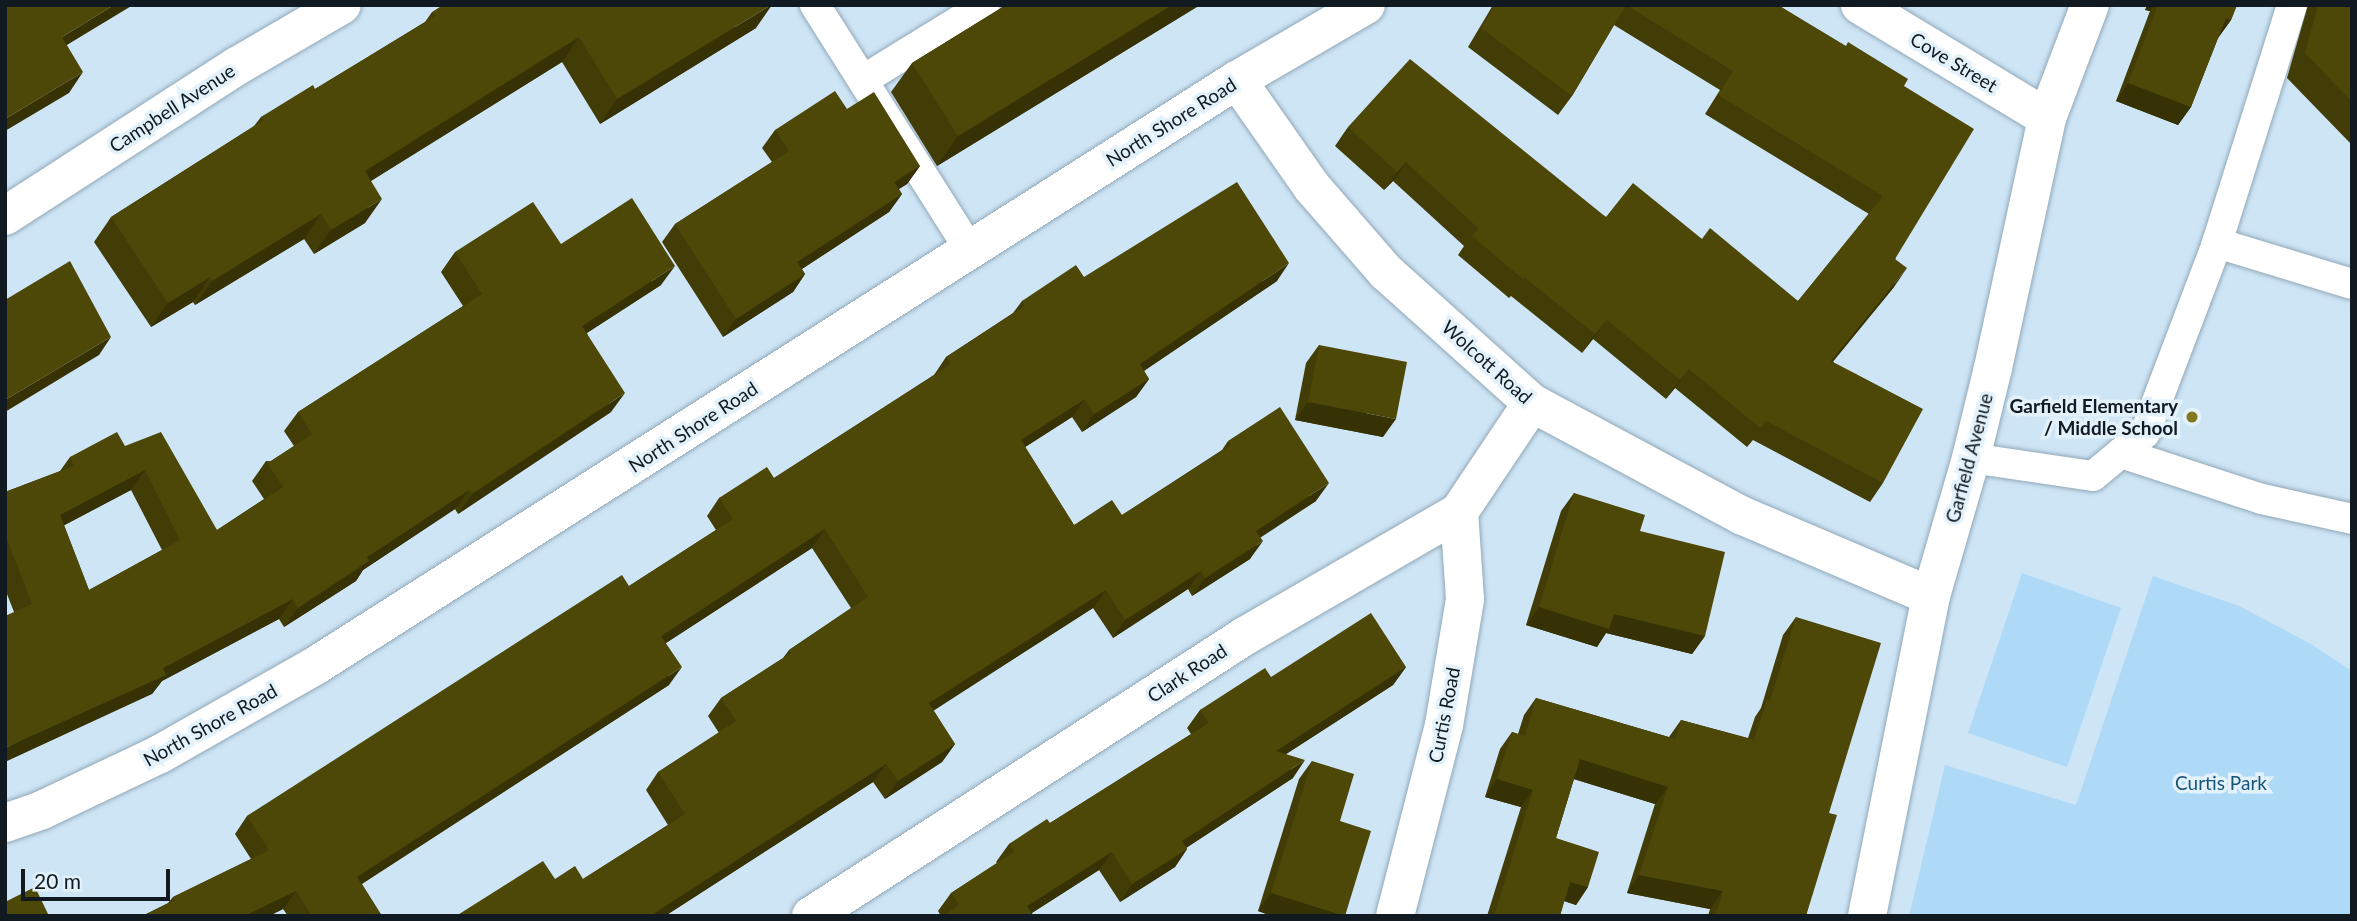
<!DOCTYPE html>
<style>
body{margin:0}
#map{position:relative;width:2357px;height:921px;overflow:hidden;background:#cee5f6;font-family:Lato,sans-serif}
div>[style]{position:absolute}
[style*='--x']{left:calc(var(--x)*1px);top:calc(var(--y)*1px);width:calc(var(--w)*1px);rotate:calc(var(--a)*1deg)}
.green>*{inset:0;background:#aedaf8}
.roads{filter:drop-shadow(0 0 2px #91a8b8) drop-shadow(0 0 2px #91a8b8)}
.service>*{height:30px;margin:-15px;padding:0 15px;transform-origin:15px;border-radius:15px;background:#fff}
.minor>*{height:38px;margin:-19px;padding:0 19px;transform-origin:19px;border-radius:19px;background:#fff}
.secondary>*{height:38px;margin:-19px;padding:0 19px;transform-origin:19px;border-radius:19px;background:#fff}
.wall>*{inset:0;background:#423d07}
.shaded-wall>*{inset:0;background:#363206}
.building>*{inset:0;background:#4d4708}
.dots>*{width:19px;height:19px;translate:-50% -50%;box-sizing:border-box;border:4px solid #e3f1fb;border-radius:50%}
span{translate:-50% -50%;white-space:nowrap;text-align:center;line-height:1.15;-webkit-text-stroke:7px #e3f1fb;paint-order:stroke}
.street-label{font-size:19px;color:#111a20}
.poi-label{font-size:19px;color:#111a20;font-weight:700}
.right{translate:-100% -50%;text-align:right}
.park-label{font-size:19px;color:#145579}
.frame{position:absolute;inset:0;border:7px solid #111a20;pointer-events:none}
.scale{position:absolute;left:21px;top:869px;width:149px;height:32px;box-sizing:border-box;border:4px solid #111a20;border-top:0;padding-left:9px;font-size:21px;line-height:24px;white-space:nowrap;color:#111a20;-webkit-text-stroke:5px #e3f1fb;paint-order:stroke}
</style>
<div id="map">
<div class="green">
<div style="clip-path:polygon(2022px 573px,2121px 608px,2067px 767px,1968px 733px)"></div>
<div style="clip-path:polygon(2153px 576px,2239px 606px,2311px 644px,2352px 671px,2352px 916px,1909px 916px,1945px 765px,2076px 805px)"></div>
</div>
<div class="roads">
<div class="service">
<div style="--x:815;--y:5;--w:290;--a:57.7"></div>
<div style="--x:863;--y:80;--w:143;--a:-31.6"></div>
<div style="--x:2217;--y:243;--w:141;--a:16.9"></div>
<div style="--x:2121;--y:453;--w:148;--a:18.1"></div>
<div style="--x:2262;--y:499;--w:92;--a:12.5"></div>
<div style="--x:1971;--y:458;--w:123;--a:8.4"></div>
<div style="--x:2093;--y:476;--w:67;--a:-39.6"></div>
<div style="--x:2145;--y:433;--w:203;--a:-69.2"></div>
<div style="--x:2217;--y:243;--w:250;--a:-72.5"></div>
</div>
<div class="minor">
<div style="--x:1860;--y:5;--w:218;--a:31.1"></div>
<div style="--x:1237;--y:80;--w:131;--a:55"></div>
<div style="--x:1312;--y:187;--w:113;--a:49"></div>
<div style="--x:1386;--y:272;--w:196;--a:41.9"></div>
<div style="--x:1532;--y:403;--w:239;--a:28.2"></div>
<div style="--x:1743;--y:516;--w:204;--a:23.1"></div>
<div style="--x:5;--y:216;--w:276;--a:-32.9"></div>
<div style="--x:237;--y:66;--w:121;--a:-30.2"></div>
<div style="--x:811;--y:916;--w:516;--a:-32.83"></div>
<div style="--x:1245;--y:636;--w:247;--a:-30.1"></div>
<div style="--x:1459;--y:512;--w:131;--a:-56.2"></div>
<div style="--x:1395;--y:916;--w:197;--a:-75.6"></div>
<div style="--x:1444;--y:725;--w:128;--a:-80.5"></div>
<div style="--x:1465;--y:599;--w:87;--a:-93.9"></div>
<div style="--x:1867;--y:916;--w:326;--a:-78.7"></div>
<div style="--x:1931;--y:596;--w:144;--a:-73.8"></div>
<div style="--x:1971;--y:458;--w:93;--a:-76.3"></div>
<div style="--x:1993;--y:368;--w:256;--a:-77.8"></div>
<div style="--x:2047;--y:118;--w:121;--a:-69.2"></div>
</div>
<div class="secondary">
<div style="--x:5;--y:823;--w:39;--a:-19"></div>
<div style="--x:42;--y:810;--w:131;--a:-25.4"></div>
<div style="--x:160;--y:754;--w:178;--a:-29.6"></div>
<div style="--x:315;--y:666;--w:1092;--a:-32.44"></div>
<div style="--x:1237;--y:80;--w:149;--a:-30.2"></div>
</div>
</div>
<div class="wall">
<div style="clip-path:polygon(1006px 5px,1200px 5px,937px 166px,891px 92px,912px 63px)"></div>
<div style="clip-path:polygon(1493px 5px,1778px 5px,1904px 86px,1894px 287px,1833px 361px,1883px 483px,1870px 502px,1753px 440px,1747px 447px,1675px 388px,1666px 399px,1593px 339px,1582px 353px,1511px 296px,1509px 298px,1458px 255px,1464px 246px,1393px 181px,1384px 190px,1335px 146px,1348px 127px,1606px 217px,1702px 239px,1798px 301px,1869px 214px,1705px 114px,1720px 90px,1614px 25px,1572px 96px,1558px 115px,1468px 47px)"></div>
<div style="clip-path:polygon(2147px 5px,2237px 5px,2231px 20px,2218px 38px,2191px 107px,2178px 125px,2116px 101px,2150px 11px,2145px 10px)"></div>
<div style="clip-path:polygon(2308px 5px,2352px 5px,2352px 145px,2287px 78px)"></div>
<div style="clip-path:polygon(432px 12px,756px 28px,600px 124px,562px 62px,371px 181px,365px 223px,314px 254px,304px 239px,195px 305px,193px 302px,151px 327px,94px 242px,111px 217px,254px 126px,261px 117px,315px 89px,425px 22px)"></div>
<div style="clip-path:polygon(847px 109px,920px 166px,907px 184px,899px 189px,902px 194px,889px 212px,802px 269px,805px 274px,793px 292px,723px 337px,662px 242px,675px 224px,772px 162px,762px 148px,775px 130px)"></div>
<div style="clip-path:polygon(evenodd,561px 244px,661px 285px,587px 333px,611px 412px,458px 514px,455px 509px,363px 570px,356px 581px,284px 627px,279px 619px,162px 681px,152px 694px,14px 612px,5px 589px,5px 492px,60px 471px,70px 457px,125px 446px,217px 530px,264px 499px,252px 481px,266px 461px,271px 461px,294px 446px,284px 431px,298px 412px,463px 306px,441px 272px,455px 252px,561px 244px,131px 490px,162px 550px,89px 590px,64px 525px,131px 490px)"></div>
<div style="clip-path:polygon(1084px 277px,1277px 281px,1144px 371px,1149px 379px,1136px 397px,1082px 432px,1072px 417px,1025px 447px,1074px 525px,1122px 515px,1222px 450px,1228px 441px,1316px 501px,1260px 537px,1250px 559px,1192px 596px,1188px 589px,1113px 638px,1093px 608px,933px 710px,955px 744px,942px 762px,885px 799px,873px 782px,665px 916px,456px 916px,555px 879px,583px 879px,668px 825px,646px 790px,658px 772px,719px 733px,708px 716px,721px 698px,783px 658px,789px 650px,851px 608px,812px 548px,666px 643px,669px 685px,362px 884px,382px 916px,288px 916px,283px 909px,269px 916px,142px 916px,168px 903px,173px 897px,251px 859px,235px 834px,247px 816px,629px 586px,716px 530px,707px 516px,719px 498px,774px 478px,934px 375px,946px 357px,1013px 313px,1022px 301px)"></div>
<div style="clip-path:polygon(1319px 345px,1383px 437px,1295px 420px,1306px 363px)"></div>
<div style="clip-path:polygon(1574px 493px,1640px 531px,1705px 636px,1692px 654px,1606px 633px,1597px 647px,1526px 625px,1561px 511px)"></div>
<div style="clip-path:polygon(1796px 617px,1829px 813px,1806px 916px,1708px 916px,1710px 909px,1627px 893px,1655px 804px,1574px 779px,1556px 838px,1588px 887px,1576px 905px,1564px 901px,1560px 916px,1487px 916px,1521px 807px,1485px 797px,1500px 749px,1512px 732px,1518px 734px,1524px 715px,1536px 698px,1669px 737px,1681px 720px,1748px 738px,1755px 717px,1761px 708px,1783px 635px)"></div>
<div style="clip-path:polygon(1406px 667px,1393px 685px,1286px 754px,1293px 778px,1186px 848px,1187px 849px,1175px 867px,1120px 902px,1099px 870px,1032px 913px,1033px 916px,941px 916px,938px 911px,951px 893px,997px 863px,996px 862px,1009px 844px,1050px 823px,1191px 734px,1187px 728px,1200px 710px,1271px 677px)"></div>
<div style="clip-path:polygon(1312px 761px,1345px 916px,1272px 916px,1258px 911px,1299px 779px)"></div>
</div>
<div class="shaded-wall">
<div style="clip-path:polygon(114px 5px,133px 5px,47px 57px,62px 37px)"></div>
<div style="clip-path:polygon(771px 5px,772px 5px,756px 28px,600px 124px,617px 99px)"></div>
<div style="clip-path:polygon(1172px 5px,1200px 5px,937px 166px,958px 136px)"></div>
<div style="clip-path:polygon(2148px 5px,2154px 5px,2150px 11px,2145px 10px)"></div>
<div style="clip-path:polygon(2226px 18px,2231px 20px,2218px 38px,2213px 36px)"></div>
<div style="clip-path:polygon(579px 37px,562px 62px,348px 195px,365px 171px)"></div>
<div style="clip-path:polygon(83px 72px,69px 93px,5px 131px,5px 119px)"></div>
<div style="clip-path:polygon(2128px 83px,2191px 107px,2178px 125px,2116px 101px)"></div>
<div style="clip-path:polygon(1406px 162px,1393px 181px,1384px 190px,1397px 172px)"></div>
<div style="clip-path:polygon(920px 166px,907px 184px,881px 200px,894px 182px)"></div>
<div style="clip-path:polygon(902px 194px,889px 212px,785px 280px,797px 262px)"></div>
<div style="clip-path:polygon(382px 199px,365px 223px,314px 254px,331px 230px)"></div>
<div style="clip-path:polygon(321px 214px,304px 239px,195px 305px,212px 281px)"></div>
<div style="clip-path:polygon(1289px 263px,1277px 281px,1127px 382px,1140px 364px)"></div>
<div style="clip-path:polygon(675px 266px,661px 285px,568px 345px,582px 326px)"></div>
<div style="clip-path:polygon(1907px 268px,1894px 287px,1818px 380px,1831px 361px)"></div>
<div style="clip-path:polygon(805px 274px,793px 292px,723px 337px,736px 319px)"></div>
<div style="clip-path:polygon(210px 277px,193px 302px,151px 327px,168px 303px)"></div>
<div style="clip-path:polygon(1607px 320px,1593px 339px,1582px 353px,1595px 334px)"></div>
<div style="clip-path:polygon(111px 337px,99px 355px,5px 412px,5px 400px)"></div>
<div style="clip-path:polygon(1689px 369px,1675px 388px,1666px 399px,1680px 380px)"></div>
<div style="clip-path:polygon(1149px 379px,1136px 397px,1082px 432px,1094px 414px)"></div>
<div style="clip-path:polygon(625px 393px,611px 412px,458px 514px,472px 494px)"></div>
<div style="clip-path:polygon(1085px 399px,1072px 417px,1008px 458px,1021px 440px)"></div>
<div style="clip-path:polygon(1308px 402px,1396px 419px,1383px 437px,1295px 420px)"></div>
<div style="clip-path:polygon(145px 470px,131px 490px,46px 535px,60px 515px)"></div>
<div style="clip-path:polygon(1329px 483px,1316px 501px,1243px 549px,1256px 531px)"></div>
<div style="clip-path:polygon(469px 490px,455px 509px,363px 570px,356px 581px,284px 627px,298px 608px,367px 557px)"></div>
<div style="clip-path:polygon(825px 529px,812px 548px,649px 654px,661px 636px)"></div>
<div style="clip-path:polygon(1263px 541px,1250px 559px,1192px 596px,1205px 578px)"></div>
<div style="clip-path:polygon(1201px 571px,1188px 589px,1113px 638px,1125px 620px)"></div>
<div style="clip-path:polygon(1106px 590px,1093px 608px,916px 722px,929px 703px)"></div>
<div style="clip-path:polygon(293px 599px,279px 619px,162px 681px,152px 694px,5px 762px,5px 748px,163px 668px)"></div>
<div style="clip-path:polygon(1539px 607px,1614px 614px,1705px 636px,1692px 654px,1606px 633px,1597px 647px,1526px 625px)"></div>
<div style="clip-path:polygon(682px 667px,669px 685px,344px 895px,357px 877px)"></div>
<div style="clip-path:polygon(1406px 667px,1393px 685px,1263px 769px,1276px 751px)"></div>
<div style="clip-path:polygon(955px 744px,942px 762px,885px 799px,898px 781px)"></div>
<div style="clip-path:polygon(1580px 759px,1668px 787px,1655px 804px,1567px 777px)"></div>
<div style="clip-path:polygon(1305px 760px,1293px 778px,1169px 859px,1182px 841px)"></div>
<div style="clip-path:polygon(886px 764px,873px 782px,665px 916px,650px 916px)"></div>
<div style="clip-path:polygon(1497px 779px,1533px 790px,1521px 807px,1485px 797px)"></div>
<div style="clip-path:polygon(1187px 849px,1175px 867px,1120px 902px,1132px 884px)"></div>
<div style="clip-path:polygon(1112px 852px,1099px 870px,1027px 916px,1027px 906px)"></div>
<div style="clip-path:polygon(1639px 875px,1723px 891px,1710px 909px,1627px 893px)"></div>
<div style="clip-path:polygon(1570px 882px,1588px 887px,1576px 905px,1558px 899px)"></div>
<div style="clip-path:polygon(296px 891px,283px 909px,269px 916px,244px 916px)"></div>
<div style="clip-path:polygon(1271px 893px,1345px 916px,1272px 916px,1258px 911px)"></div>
</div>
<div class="building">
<div style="clip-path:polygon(5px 5px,114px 5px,62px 37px,83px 72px,5px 119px)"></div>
<div style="clip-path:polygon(443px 5px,771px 5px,617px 99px,579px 37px,365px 171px,382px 199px,331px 230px,321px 214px,212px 281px,210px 277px,168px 303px,111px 217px,264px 120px,261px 117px,313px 85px,315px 89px,435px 16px,432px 12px)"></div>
<div style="clip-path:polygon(1006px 5px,1172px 5px,958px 136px,912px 63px)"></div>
<div style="clip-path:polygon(1495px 5px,1778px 5px,1846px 46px,1848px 42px,1908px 79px,1904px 86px,1974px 129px,1895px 259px,1907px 268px,1831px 361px,1923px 409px,1883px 483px,1766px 421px,1760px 428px,1689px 369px,1680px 380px,1607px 320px,1595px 334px,1524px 277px,1523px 279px,1472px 236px,1478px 228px,1406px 162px,1397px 172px,1348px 127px,1410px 59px,1606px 217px,1633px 183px,1702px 239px,1710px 228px,1798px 301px,1883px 196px,1718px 95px,1733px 71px,1626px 5px,1572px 96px,1481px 28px)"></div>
<div style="clip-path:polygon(2158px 5px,2237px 5px,2231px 20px,2226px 18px,2191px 107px,2128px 83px)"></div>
<div style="clip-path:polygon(2318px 5px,2352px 5px,2352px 102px,2305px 53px)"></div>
<div style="clip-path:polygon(835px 91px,847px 109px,874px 92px,920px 166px,894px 182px,902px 194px,797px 262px,805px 274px,736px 319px,675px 224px,789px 151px,775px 130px)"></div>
<div style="clip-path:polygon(1237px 182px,1289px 263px,1140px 364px,1149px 379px,1094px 414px,1085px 399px,1021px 440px,1074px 525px,1112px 500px,1122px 515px,1231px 445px,1228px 441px,1280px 407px,1329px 483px,1256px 531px,1263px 541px,1205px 578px,1201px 571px,1125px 620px,1106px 590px,929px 703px,955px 744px,898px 781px,886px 764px,650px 916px,456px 916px,543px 861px,555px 879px,575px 866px,583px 879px,685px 814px,658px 772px,736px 721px,721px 698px,791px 653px,789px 650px,868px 597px,825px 529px,661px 636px,682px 667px,357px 877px,382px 916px,312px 916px,296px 891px,244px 916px,142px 916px,174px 901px,173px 897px,269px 850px,247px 816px,622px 575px,629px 586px,733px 519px,719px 498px,767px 467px,774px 478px,951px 364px,946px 357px,1025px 306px,1022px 301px,1076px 265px,1084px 277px)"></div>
<div style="clip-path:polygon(evenodd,632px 198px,675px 266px,582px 326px,625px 393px,472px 494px,469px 490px,367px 557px,369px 561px,298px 608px,293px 599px,163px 668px,166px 675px,5px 748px,5px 616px,32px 604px,5px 534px,5px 492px,74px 466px,70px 457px,117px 432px,125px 446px,161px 432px,217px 530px,283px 487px,266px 461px,271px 461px,312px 434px,298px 412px,482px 294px,455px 252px,533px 202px,561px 244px,632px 198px,145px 470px,180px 540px,89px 590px,60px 515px,145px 470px)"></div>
<div style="clip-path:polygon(70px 261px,111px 337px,5px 400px,5px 300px)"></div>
<div style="clip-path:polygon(1319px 345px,1407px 362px,1396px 419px,1308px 402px)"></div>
<div style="clip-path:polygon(1574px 493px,1645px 515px,1640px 531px,1725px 552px,1705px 636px,1614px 614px,1609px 629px,1539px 607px)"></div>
<div style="clip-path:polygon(1371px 613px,1406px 667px,1276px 751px,1305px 760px,1182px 841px,1187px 849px,1132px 884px,1112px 852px,1027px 906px,1033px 916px,943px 916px,959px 905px,951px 893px,1014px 852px,1009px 844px,1047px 819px,1050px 823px,1209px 723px,1200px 710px,1265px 668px,1271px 677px)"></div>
<div style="clip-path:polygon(1796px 617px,1881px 643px,1829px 813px,1837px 815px,1806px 916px,1715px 916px,1723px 891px,1639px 875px,1668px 787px,1580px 759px,1556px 838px,1599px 852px,1588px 887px,1570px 882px,1560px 916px,1494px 916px,1533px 790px,1497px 779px,1512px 732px,1525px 736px,1536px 698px,1675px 739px,1681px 720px,1754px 740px,1767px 700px,1770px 701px)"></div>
<div style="clip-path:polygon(1312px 761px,1354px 774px,1340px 821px,1371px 831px,1345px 916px,1271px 893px)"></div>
<div style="clip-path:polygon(35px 887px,49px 916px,5px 916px,5px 902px)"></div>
</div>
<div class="dots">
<div style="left:2192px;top:417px;background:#83791e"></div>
</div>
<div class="street-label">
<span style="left:1954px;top:62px;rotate:31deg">Cove Street</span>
<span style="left:172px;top:108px;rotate:-33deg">Campbell Avenue</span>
<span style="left:1171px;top:122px;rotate:-32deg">North Shore Road</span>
<span style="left:1487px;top:362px;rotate:42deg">Wolcott Road</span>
<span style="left:693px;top:427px;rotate:-33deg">North Shore Road</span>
<span style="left:1969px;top:458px;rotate:-75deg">Garfield Avenue</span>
<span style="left:1187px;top:673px;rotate:-33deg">Clark Road</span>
<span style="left:1444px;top:715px;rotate:-79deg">Curtis Road</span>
<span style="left:210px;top:725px;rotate:-29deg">North Shore Road</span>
</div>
<div class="poi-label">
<span class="right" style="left:2178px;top:417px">Garfield Elementary<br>/ Middle School</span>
</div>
<div class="park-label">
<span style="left:2221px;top:783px">Curtis Park</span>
</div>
<div class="frame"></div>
<div class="scale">20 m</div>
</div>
